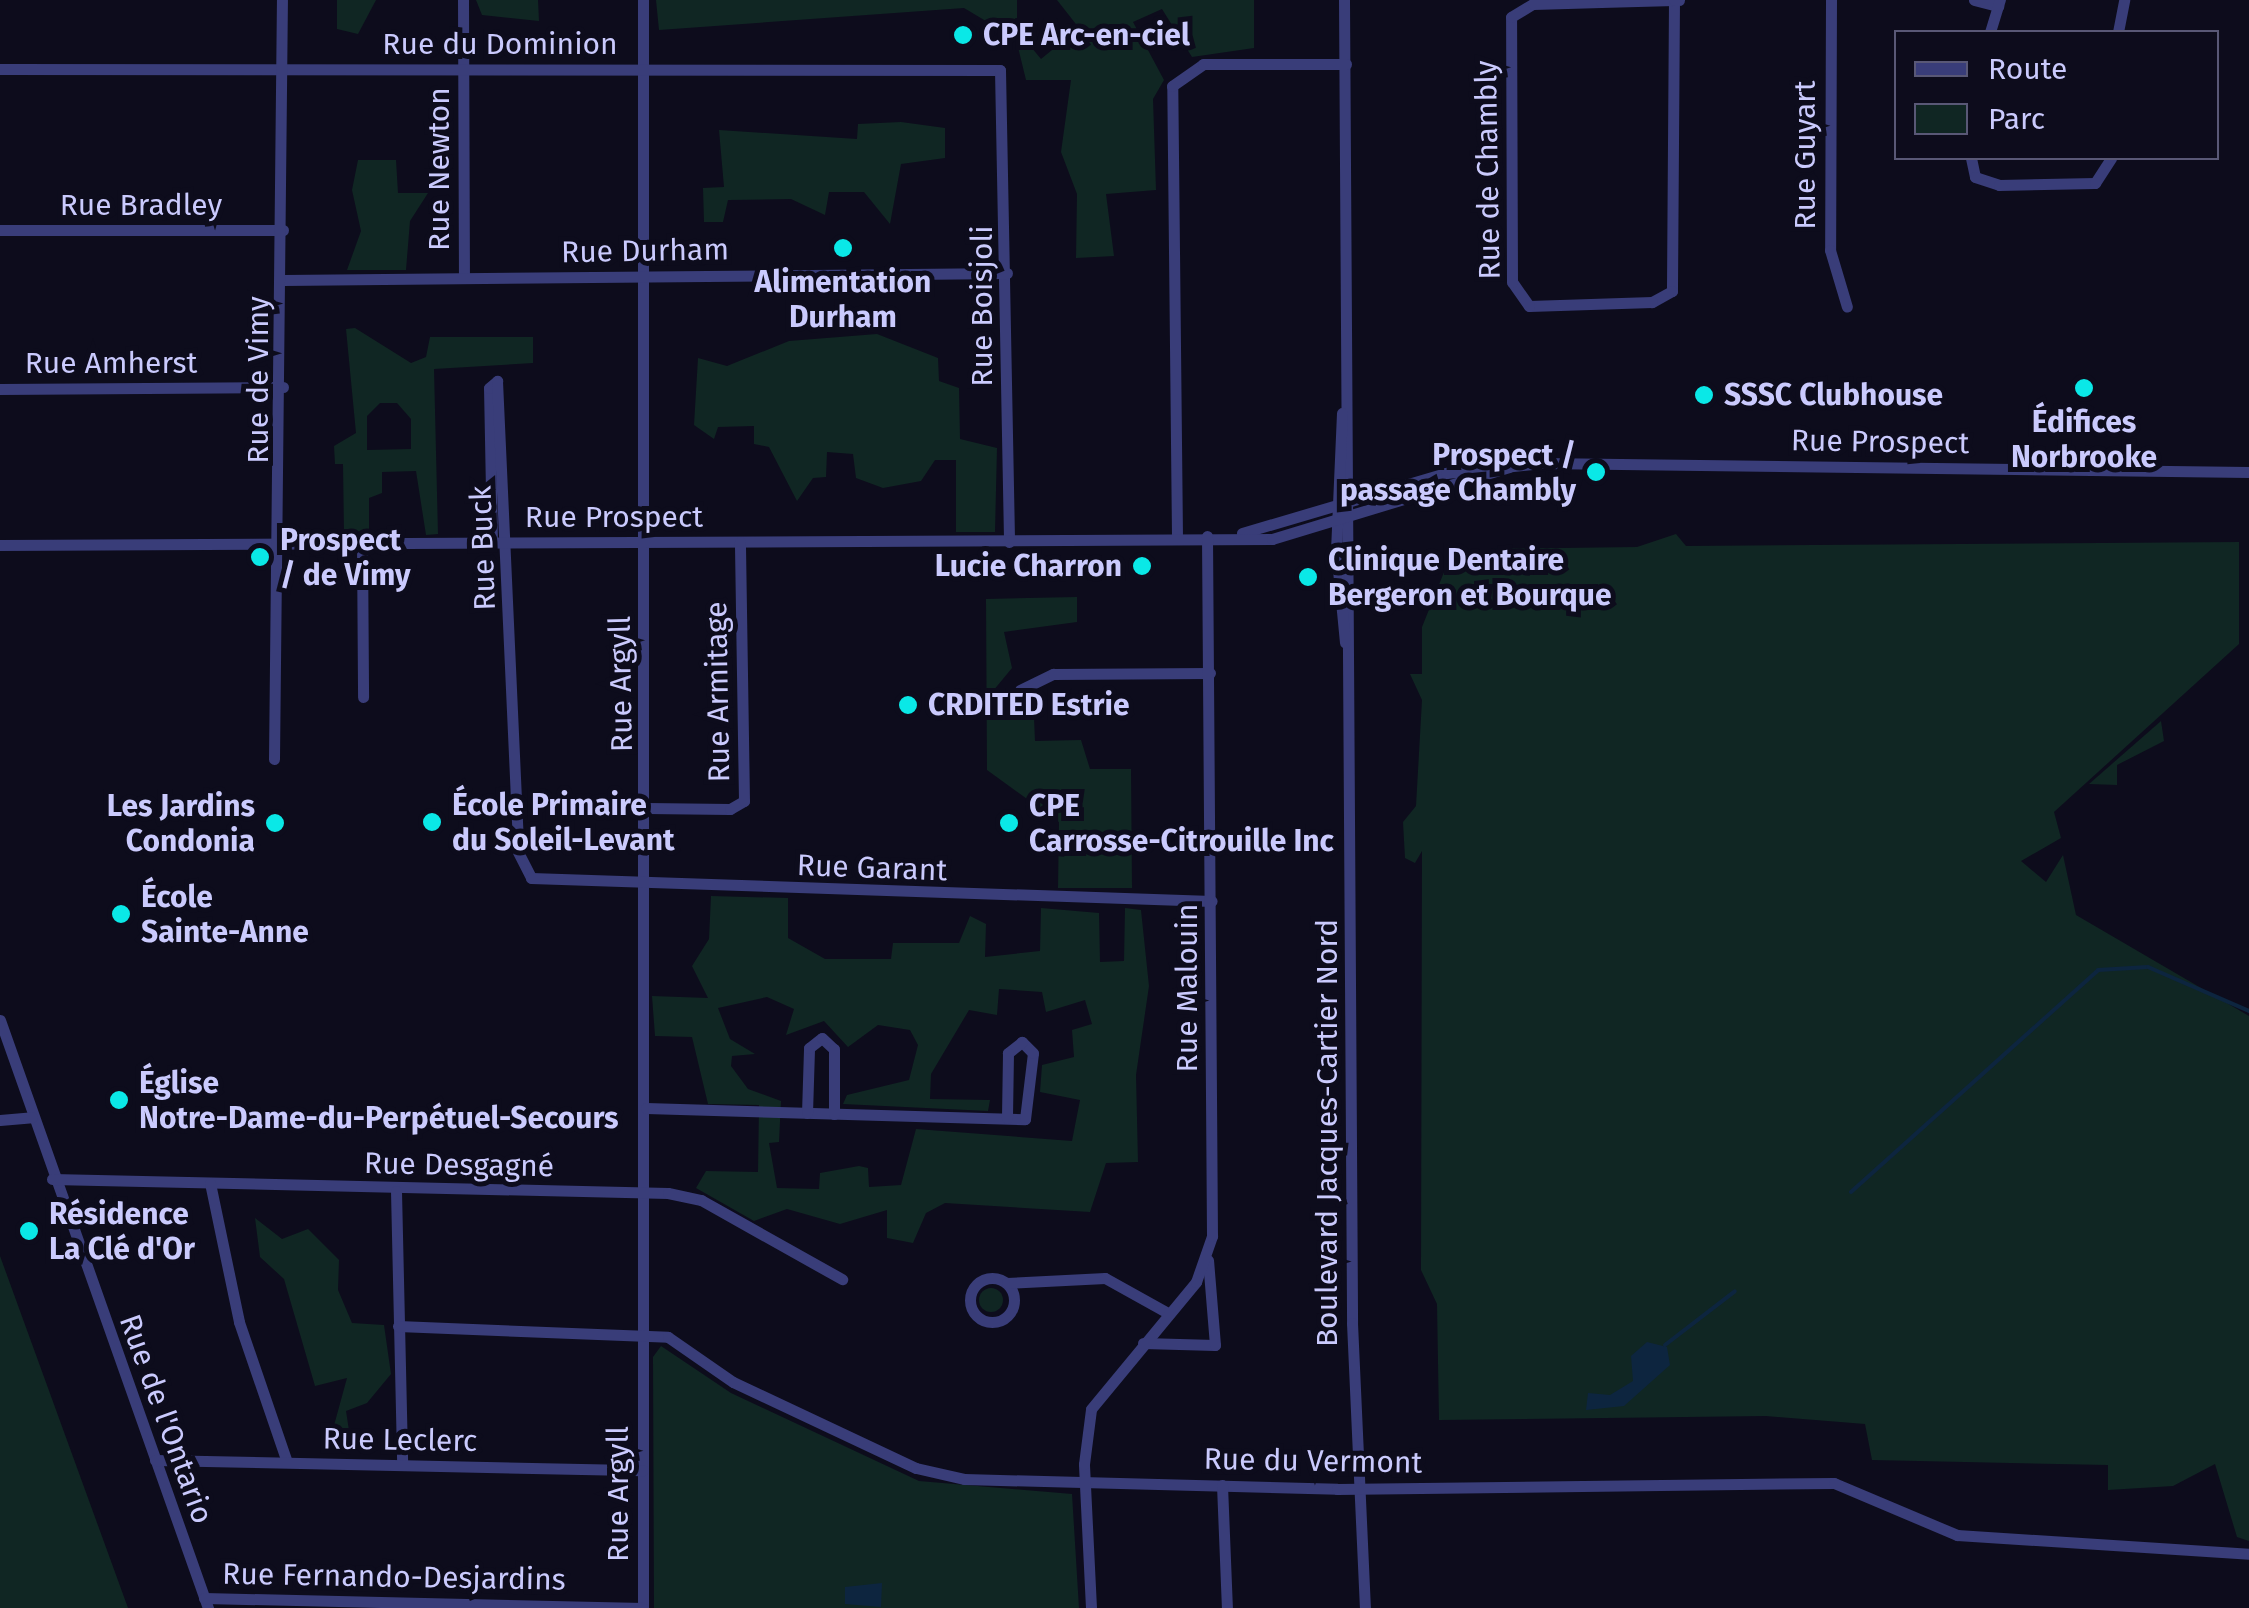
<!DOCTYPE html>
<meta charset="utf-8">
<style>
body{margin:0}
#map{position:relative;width:2249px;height:1608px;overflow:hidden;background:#0d0c1c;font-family:"Fira Sans",sans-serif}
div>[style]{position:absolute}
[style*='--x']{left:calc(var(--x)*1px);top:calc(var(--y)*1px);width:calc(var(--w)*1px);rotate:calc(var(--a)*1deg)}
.green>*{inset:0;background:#102623}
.round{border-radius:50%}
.water>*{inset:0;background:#0d253f}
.stream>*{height:4px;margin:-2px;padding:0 2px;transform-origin:2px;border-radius:2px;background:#0d253f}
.minor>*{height:11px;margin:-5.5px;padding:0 5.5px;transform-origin:5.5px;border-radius:5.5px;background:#393d79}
.minor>.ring{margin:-5.5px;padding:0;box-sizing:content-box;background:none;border:11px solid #393d79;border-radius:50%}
.dots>*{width:28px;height:28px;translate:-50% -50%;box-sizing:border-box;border:5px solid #0d0c1c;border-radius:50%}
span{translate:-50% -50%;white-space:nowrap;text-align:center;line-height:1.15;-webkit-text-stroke:10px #0d0c1c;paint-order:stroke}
.poi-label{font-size:30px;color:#cacafd;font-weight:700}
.left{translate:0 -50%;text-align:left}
.right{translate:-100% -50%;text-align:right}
.street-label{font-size:30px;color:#cacafd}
.legend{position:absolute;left:1894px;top:30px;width:325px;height:130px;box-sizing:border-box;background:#0d0c1c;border:2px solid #595876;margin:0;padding:12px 18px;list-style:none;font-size:30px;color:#cacafd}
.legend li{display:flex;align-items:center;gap:20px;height:50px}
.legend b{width:50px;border:2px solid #595876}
</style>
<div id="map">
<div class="green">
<div style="clip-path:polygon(337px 0,376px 0,358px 34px,337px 29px)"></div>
<div style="clip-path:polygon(476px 0,538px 0,539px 21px,482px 15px)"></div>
<div style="clip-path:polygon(656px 0,1017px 0,1017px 30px,1041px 59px,1079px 28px,1057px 0,1254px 0,1254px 48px,1192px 57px,1162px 9px,1133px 22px,1164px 80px,1153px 99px,1156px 190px,1106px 194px,1114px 256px,1076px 258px,1077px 194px,1061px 152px,1071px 80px,1026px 80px,1016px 39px,964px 8px,659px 30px)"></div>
<div style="clip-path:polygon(901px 122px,945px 128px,945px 158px,901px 164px,890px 224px,864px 192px,829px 192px,825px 215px,791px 199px,728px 200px,723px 222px,704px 222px,703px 188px,724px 187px,719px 130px,857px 139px,858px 124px)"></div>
<div style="clip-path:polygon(358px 160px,396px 160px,398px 193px,428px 193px,410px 221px,406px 270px,347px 270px,361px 231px,352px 190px)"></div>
<div style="clip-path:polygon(evenodd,355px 328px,411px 363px,426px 357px,430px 337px,533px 337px,533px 363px,434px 369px,438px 534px,426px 535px,416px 471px,382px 472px,382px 493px,369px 498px,369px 533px,344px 534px,343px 464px,335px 464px,334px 446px,356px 433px,346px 329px,355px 328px,380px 403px,397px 403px,411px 419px,411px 449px,367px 450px,367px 416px,380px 403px)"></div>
<div style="clip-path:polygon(877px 334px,938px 358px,939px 381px,959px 388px,960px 439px,997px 448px,995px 532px,956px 532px,956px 460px,935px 460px,921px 481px,883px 488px,856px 478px,853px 454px,827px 452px,826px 477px,813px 478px,797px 501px,769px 447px,754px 444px,754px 426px,718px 427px,714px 439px,694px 425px,698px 358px,727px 366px,789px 341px)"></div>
<div style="clip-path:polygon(1676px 534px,1686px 546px,2239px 542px,2239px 644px,2054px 812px,2061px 838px,2021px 861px,2046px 882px,2063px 855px,2076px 915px,2249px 1016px,2249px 1541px,2237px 1537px,2215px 1464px,2173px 1486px,2108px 1490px,2108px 1465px,1872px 1460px,1865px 1424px,1766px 1416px,1439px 1420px,1437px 1304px,1421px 1270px,1422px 851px,1415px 863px,1405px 858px,1403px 822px,1416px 806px,1422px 700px,1410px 674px,1422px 674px,1422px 627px,1452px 552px,1457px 567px,1489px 549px,1637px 547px)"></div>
<div style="clip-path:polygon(1077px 597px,1077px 622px,1004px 632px,1012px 668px,993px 691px,995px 706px,1034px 717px,1035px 741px,1081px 740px,1090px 769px,1131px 769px,1132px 888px,1058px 888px,1059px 822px,987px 770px,986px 599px)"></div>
<div style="clip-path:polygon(2161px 721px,2164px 741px,2117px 765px,2117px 785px,2089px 784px)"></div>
<div style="clip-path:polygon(evenodd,711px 896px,788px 898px,788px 938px,825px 959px,891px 959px,893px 943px,959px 943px,970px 916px,986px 924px,985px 957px,1040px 951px,1041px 908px,1099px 913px,1100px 962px,1124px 961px,1125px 908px,1141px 910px,1149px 986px,1136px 1075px,1138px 1162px,1106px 1163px,1090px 1212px,945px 1203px,926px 1213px,913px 1243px,887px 1238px,887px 1210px,840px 1224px,787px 1209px,754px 1221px,696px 1188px,706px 1171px,758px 1172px,759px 1105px,708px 1104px,692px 1037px,655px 1036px,652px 996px,708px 998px,692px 966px,709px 939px,711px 896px,999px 989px,1042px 992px,1046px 1012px,1085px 1000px,1092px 1024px,1072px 1030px,1074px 1057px,1042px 1065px,1040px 1092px,1080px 1100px,1072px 1141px,916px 1129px,901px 1185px,869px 1187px,868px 1168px,859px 1166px,820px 1173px,819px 1189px,777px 1188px,769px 1143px,779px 1142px,781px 1101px,748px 1089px,731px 1066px,732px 1056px,755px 1054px,730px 1039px,718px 1008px,767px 997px,794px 1009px,786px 1035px,824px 1021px,848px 1047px,878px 1025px,910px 1030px,918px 1045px,909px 1080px,847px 1095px,843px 1104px,988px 1111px,990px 1100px,930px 1099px,931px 1074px,969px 1010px,997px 1015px,999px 989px)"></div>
<div style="clip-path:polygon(255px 1218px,282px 1239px,308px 1229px,339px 1260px,338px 1290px,352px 1323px,384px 1325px,391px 1374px,367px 1403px,346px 1411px,352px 1450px,327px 1451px,347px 1378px,315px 1386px,284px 1279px,260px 1257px)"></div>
<div style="clip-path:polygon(0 1256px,128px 1608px,0 1608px)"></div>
<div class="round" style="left:979px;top:1288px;width:24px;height:24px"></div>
<div style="clip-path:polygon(661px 1346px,731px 1393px,919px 1481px,1072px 1494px,1079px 1608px,654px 1608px,653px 1357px)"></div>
</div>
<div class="water">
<div style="clip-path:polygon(1647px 1342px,1667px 1347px,1670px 1365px,1624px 1406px,1586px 1410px,1588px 1393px,1610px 1395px,1633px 1381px,1631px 1356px)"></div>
<div style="clip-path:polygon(882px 1583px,881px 1607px,845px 1604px,845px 1587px)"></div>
</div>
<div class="stream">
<div style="--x:1851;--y:1192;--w:332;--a:-41.9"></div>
<div style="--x:2098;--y:970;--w:50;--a:-3.4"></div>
<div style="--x:2148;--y:967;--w:110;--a:23.5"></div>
<div style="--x:1665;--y:1345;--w:88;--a:-37.6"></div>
</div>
<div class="minor">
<div style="--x:463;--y:0;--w:278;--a:89.8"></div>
<div style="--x:643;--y:0;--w:1608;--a:90"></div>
<div style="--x:1344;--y:0;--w:1323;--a:89.65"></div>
<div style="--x:1352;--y:1323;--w:285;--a:87.4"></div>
<div style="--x:1674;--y:0;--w:291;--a:90.4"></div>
<div style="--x:1672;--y:291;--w:23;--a:151"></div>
<div style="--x:1652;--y:302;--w:123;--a:178.1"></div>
<div style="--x:1529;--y:306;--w:29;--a:-125"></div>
<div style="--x:1512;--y:282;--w:265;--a:-90.2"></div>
<div style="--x:1511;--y:17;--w:26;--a:-31"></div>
<div style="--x:1533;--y:4;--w:68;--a:-1.7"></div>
<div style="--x:1601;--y:2;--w:73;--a:-1.6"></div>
<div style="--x:1674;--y:0;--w:5;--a:0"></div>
<div style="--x:1831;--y:0;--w:250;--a:90.2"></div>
<div style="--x:1830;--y:250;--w:59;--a:73.4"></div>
<div style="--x:1974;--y:0;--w:25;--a:14"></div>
<div style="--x:1990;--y:32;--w:34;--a:-73"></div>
<div style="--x:2118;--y:32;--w:33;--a:-79"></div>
<div style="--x:0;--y:69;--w:1000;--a:0.06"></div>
<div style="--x:1000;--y:70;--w:472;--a:88.9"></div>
<div style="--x:1971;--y:158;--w:19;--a:78"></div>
<div style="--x:1975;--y:177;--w:25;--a:18"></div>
<div style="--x:1999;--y:185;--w:96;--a:-1.2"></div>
<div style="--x:2095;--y:183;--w:30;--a:-57"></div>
<div style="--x:0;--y:230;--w:283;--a:0"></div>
<div style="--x:283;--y:280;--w:724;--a:-0.55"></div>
<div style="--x:0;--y:389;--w:283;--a:-0.4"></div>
<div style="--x:1342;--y:413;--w:136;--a:92.5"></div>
<div style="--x:1336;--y:549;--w:94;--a:84.5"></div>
<div style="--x:1242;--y:533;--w:213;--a:-16.4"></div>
<div style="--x:1446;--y:473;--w:96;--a:-6"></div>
<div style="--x:1541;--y:463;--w:708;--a:0.73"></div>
<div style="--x:1177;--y:537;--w:451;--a:-90.6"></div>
<div style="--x:1172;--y:86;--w:38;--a:-35"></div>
<div style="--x:1203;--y:64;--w:143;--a:0"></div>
<div style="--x:362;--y:543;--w:154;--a:89.6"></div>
<div style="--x:492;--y:543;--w:155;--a:-91.1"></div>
<div style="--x:489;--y:388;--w:11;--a:-41"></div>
<div style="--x:497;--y:381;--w:471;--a:87.4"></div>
<div style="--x:518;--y:852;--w:29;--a:63"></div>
<div style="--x:531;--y:878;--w:681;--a:1.93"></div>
<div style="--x:0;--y:545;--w:1272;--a:-0.27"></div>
<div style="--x:1272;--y:539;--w:248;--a:-16.9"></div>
<div style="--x:1020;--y:690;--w:37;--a:-26"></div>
<div style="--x:1053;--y:674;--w:157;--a:-0.4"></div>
<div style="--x:274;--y:759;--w:759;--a:-89.4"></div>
<div style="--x:647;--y:808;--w:83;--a:0.7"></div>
<div style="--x:730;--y:809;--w:16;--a:-30"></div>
<div style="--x:744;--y:801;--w:259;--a:-90.9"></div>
<div style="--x:0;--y:1020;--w:624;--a:70.52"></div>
<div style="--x:646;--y:1108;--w:379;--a:1.7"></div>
<div style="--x:1025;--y:1119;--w:66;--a:-83.1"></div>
<div style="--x:1033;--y:1053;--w:16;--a:-135"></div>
<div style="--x:1022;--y:1042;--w:18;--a:142"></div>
<div style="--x:1008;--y:1053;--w:65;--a:90.9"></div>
<div style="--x:807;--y:1113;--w:65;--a:-88.2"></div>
<div style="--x:809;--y:1048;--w:16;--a:-38"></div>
<div style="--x:822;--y:1038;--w:16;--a:43"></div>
<div style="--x:834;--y:1049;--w:65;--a:90"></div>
<div style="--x:0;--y:1120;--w:32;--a:-5"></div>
<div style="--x:52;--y:1179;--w:616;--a:1.3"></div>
<div style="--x:668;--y:1193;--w:34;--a:12"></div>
<div style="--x:701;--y:1200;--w:162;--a:29.3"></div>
<div style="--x:210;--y:1183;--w:142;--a:78.2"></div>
<div style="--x:239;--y:1322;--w:148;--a:71.1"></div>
<div style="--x:396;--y:1191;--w:274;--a:88.7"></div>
<div class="ring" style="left:970px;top:1278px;width:33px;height:33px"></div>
<div style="--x:1007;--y:1283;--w:98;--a:-2.9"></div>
<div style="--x:1105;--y:1278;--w:72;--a:29.1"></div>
<div style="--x:398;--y:1326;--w:270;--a:2.3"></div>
<div style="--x:668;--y:1337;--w:79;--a:34.7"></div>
<div style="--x:733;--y:1382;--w:202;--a:25.2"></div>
<div style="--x:916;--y:1468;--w:49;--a:12.9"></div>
<div style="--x:964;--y:1479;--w:373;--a:1.5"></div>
<div style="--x:1337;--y:1489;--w:497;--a:-0.7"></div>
<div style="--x:1834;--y:1483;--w:134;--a:22.9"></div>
<div style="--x:1957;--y:1535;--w:293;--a:3.7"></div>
<div style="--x:1143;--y:1343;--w:72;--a:1.6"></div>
<div style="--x:1215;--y:1345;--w:85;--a:-94.7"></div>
<div style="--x:155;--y:1460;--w:488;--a:1.2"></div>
<div style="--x:1222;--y:1485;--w:123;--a:87.7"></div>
<div style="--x:204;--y:1598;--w:439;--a:1.3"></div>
<div style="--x:1091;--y:1608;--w:144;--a:-92.8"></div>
<div style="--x:1084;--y:1464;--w:55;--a:-82.7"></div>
<div style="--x:1091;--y:1409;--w:165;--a:-50.4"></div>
<div style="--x:1196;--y:1282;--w:49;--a:-70.8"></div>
<div style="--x:1212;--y:1236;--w:700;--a:-90.41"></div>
</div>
<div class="dots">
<div style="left:963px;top:35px;background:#0ae8e7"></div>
<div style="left:843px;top:248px;background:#0ae8e7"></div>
<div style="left:2084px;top:388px;background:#0ae8e7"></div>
<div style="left:1704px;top:395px;background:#0ae8e7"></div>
<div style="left:1596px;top:472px;background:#0ae8e7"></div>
<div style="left:260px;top:557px;background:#0ae8e7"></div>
<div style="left:1142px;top:566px;background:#0ae8e7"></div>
<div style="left:1308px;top:577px;background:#0ae8e7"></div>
<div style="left:908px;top:705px;background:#0ae8e7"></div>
<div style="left:432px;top:822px;background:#0ae8e7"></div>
<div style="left:275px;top:823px;background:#0ae8e7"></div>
<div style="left:1009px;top:823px;background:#0ae8e7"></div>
<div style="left:121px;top:914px;background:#0ae8e7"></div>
<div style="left:119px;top:1100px;background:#0ae8e7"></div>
<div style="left:29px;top:1231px;background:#0ae8e7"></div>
</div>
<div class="poi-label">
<span class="left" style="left:983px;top:35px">CPE Arc-en-ciel</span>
<span style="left:843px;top:299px">Alimentation<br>Durham</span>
<span class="left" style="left:1724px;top:395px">SSSC Clubhouse</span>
<span style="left:2084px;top:439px">Édifices<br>Norbrooke</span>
<span class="right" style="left:1576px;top:472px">Prospect /<br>passage Chambly</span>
<span class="left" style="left:280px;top:557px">Prospect<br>/ de Vimy</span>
<span class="left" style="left:1328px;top:577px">Clinique Dentaire<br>Bergeron et Bourque</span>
<span class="right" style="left:1122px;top:566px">Lucie Charron</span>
<span class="left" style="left:928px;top:705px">CRDITED Estrie</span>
<span class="left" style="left:452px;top:822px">École Primaire<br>du Soleil-Levant</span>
<span class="right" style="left:255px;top:823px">Les Jardins<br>Condonia</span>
<span class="left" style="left:1029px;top:823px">CPE<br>Carrosse-Citrouille Inc</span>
<span class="left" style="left:141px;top:914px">École<br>Sainte-Anne</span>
<span class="left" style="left:139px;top:1100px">Église<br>Notre-Dame-du-Perpétuel-Secours</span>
<span class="left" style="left:49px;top:1231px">Résidence<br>La Clé d'Or</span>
</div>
<div class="street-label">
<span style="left:500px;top:44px">Rue du Dominion</span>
<span style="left:1805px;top:155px;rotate:-90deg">Rue Guyart</span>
<span style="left:439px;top:169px;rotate:-90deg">Rue Newton</span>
<span style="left:1488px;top:170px;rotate:-91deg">Rue de Chambly</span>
<span style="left:141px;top:205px">Rue Bradley</span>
<span style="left:645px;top:251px;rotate:-1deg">Rue Durham</span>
<span style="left:982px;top:306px;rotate:-90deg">Rue Boisjoli</span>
<span style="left:111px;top:363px">Rue Amherst</span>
<span style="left:258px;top:380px;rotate:-90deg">Rue de Vimy</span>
<span style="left:1880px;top:442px;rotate:1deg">Rue Prospect</span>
<span style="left:614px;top:517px">Rue Prospect</span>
<span style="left:483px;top:548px;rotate:-92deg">Rue Buck</span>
<span style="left:621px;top:684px;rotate:-91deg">Rue Argyll</span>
<span style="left:718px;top:692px;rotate:-91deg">Rue Armitage</span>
<span style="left:872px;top:868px;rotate:2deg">Rue Garant</span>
<span style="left:1187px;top:988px;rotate:-90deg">Rue Malouin</span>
<span style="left:1327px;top:1133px;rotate:-90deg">Boulevard Jacques-Cartier Nord</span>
<span style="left:459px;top:1165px;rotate:1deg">Rue Desgagné</span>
<span style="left:166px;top:1419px;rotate:70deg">Rue de l'Ontario</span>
<span style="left:400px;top:1440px;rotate:1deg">Rue Leclerc</span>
<span style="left:1313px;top:1461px;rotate:1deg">Rue du Vermont</span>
<span style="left:618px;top:1494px;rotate:-90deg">Rue Argyll</span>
<span style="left:394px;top:1577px;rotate:1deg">Rue Fernando-Desjardins</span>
</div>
<ul class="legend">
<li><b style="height:12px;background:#393d79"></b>Route</li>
<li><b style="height:28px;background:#102623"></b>Parc</li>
</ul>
</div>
